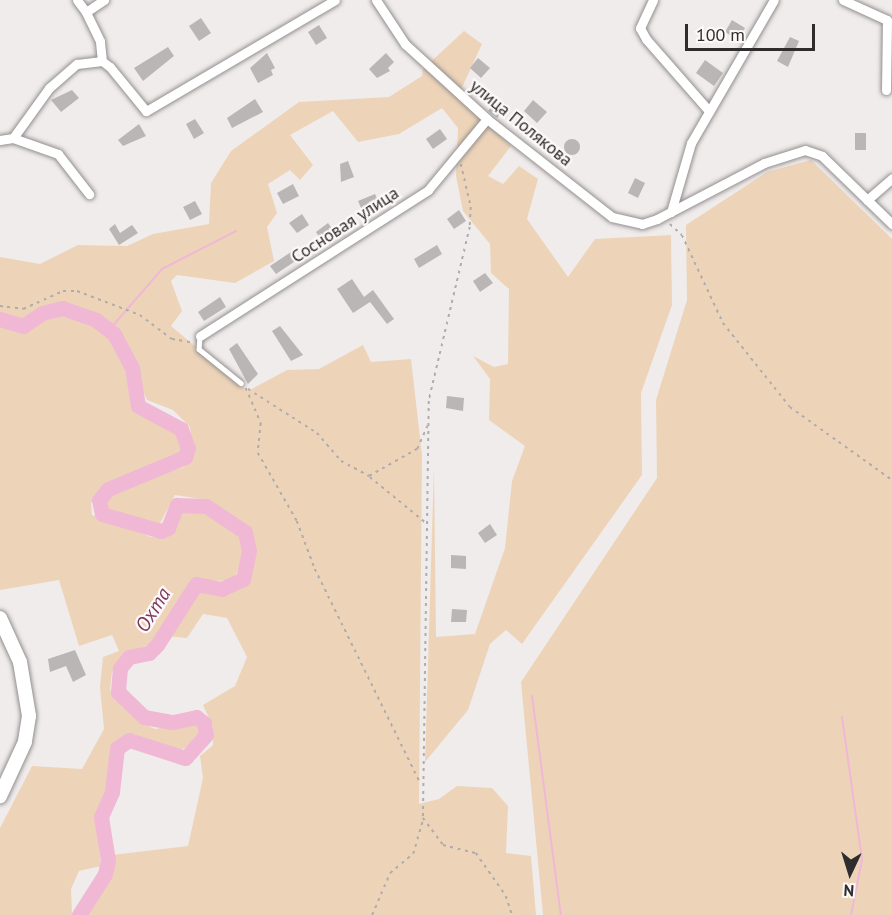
<!DOCTYPE html>
<meta charset="utf-8">
<style>
body{margin:0}
#map{position:relative;width:892px;height:915px;overflow:hidden;background:#f0eceb;font-family:"PT Sans",sans-serif}
div>[style]{position:absolute}
[style*='--x']{left:calc(var(--x)*1px);top:calc(var(--y)*1px);width:calc(var(--w)*1px);rotate:calc(var(--a)*1deg)}
.green>*{inset:0;background:#edd4b9}
.stream>*{height:2px;margin:-1px;padding:0 1px;transform-origin:1px;border-radius:1px;background:#f0b8d5}
.river>*{height:15px;margin:-7.5px;padding:0 7.5px;transform-origin:7.5px;border-radius:7.5px;background:#f0b8d5}
.building>*{inset:0;background:#bab6b6}
.round{border-radius:50%}
.path>*{height:1.5px;margin-top:-0.75px;transform-origin:0;background:repeating-linear-gradient(90deg,#afacab 0 3px,transparent 0 7.5px)}
.roads{filter:drop-shadow(0 0 2px #938f8f) drop-shadow(0 0 2px #938f8f)}
.lane>*{height:4.5px;margin:-2.25px;padding:0 2.25px;transform-origin:2.25px;border-radius:2.25px;background:#fff}
.street>*{height:9px;margin:-4.5px;padding:0 4.5px;transform-origin:4.5px;border-radius:4.5px;background:#fff}
.primary>*{height:14px;margin:-7px;padding:0 7px;transform-origin:7px;border-radius:7px;background:#fff}
span{translate:-50% -50%;white-space:nowrap;text-align:center;line-height:1.15;-webkit-text-stroke:4.5px #fef9f9;paint-order:stroke}
.street-label{font-size:18px;color:#2e2c2c}
.water-label{font-size:20px;color:#7c395f;font-style:italic}
.north{position:absolute;left:820px;top:843px;width:60px;height:60px;-webkit-text-stroke:4px #fef9f9;paint-order:stroke;rotate:184deg;font-size:16px;font-weight:700;line-height:24px;text-align:center;color:#2e2c2c}
.north::after{content:'';display:block;margin:auto;width:21px;height:27px;background:#2e2c2c;clip-path:polygon(50% 0,100% 100%,50% 72%,0 100%)}
.scale{position:absolute;left:685px;top:24px;width:130px;height:27px;box-sizing:border-box;border:3px solid #2e2c2c;border-top:0;padding-left:8px;font-size:18px;line-height:21px;white-space:nowrap;color:#2e2c2c;-webkit-text-stroke:4px #fef9f9;paint-order:stroke}
</style>
<div id="map">
<div class="green">
<div style="clip-path:polygon(464px 31px,482px 44px,459px 94px,511px 146px,488px 176px,503px 184px,519px 166px,538px 179px,527px 219px,568px 277px,595px 239px,671px 235px,672px 305px,641px 393px,642px 475px,522px 644px,506px 630px,490px 644px,468px 710px,425px 762px,434px 466px,436px 637px,475px 634px,505px 548px,512px 481px,525px 446px,489px 420px,490px 379px,473px 356px,494px 367px,508px 364px,509px 289px,491px 273px,490px 244px,463px 211px,456px 176px,458px 128px,442px 108px,399px 134px,358px 142px,333px 111px,290px 135px,313px 165px,300px 180px,290px 170px,268px 184px,277px 213px,267px 227px,274px 261px,235px 283px,177px 275px,171px 281px,182px 311px,171px 326px,248px 391px,287px 370px,319px 369px,363px 345px,371px 362px,411px 359px,422px 455px,419px 804px,439px 799px,457px 786px,492px 788px,508px 806px,506px 853px,531px 856px,536px 915px,83px 915px,110px 877px,112px 855px,188px 846px,203px 778px,200px 756px,213px 745px,213px 727px,203px 705px,235px 686px,247px 657px,227px 618px,203px 614px,187px 638px,166px 636px,195px 589px,229px 594px,245px 582px,252px 550px,249px 529px,207px 500px,175px 495px,159px 525px,106px 510px,108px 497px,115px 490px,184px 467px,193px 451px,190px 427px,173px 410px,147px 400px,118px 332px,99px 315px,63px 304px,43px 308px,23px 319px,0 314px,0 257px,40px 264px,78px 245px,127px 246px,153px 234px,209px 224px,211px 183px,231px 151px,299px 102px,389px 97px,422px 76px,423px 69px)"></div>
<div style="clip-path:polygon(811px 160px,892px 239px,892px 915px,543px 915px,521px 682px,657px 478px,656px 400px,687px 300px,686px 225px,767px 172px)"></div>
<div style="clip-path:polygon(61px 314px,94px 323px,110px 339px,123px 360px,133px 409px,169px 426px,178px 433px,183px 451px,161px 466px,104px 485px,91px 503px,92px 515px,151px 537px,165px 537px,179px 511px,195px 508px,240px 536px,245px 555px,233px 581px,192px 580px,154px 643px,129px 653px,112px 672px,110px 690px,138px 721px,155px 729px,197px 721px,203px 732px,198px 741px,179px 751px,134px 734px,123px 737px,114px 746px,109px 789px,96px 816px,101px 866px,79px 871px,71px 889px,72px 915px,0 915px,0 828px,32px 766px,82px 769px,104px 729px,100px 687px,103px 657px,119px 651px,112px 635px,79px 646px,59px 580px,0 590px,0 324px,21px 331px)"></div>
</div>
<div class="stream">
<div style="--x:109;--y:330;--w:81;--a:-49"></div>
<div style="--x:162;--y:269;--w:83;--a:-27.2"></div>
<div style="--x:532;--y:696;--w:221;--a:82.5"></div>
<div style="--x:842;--y:717;--w:144;--a:82"></div>
<div style="--x:862;--y:860;--w:56;--a:101.3"></div>
</div>
<div class="river">
<div style="--x:0;--y:319;--w:24;--a:17"></div>
<div style="--x:23;--y:326;--w:23;--a:-34"></div>
<div style="--x:42;--y:313;--w:21;--a:-14"></div>
<div style="--x:62;--y:308;--w:36;--a:19"></div>
<div style="--x:96;--y:320;--w:23;--a:38"></div>
<div style="--x:114;--y:334;--w:38;--a:62"></div>
<div style="--x:132;--y:368;--w:38;--a:81"></div>
<div style="--x:138;--y:406;--w:49;--a:28.1"></div>
<div style="--x:181;--y:429;--w:20;--a:70"></div>
<div style="--x:188;--y:448;--w:9;--a:108"></div>
<div style="--x:185;--y:457;--w:83;--a:157.4"></div>
<div style="--x:108;--y:489;--w:14;--a:129"></div>
<div style="--x:99;--y:500;--w:14;--a:78"></div>
<div style="--x:102;--y:514;--w:61;--a:16.1"></div>
<div style="--x:161;--y:531;--w:8;--a:-23"></div>
<div style="--x:168;--y:528;--w:25;--a:-69"></div>
<div style="--x:177;--y:505;--w:29;--a:2"></div>
<div style="--x:206;--y:506;--w:47;--a:33.7"></div>
<div style="--x:245;--y:532;--w:19;--a:78"></div>
<div style="--x:249;--y:551;--w:29;--a:102"></div>
<div style="--x:243;--y:579;--w:23;--a:155"></div>
<div style="--x:222;--y:589;--w:26;--a:-169"></div>
<div style="--x:196;--y:584;--w:72;--a:122.6"></div>
<div style="--x:157;--y:645;--w:11;--a:135"></div>
<div style="--x:149;--y:653;--w:20;--a:169"></div>
<div style="--x:129;--y:657;--w:14;--a:129"></div>
<div style="--x:120;--y:668;--w:24;--a:95"></div>
<div style="--x:118;--y:692;--w:36;--a:44"></div>
<div style="--x:144;--y:717;--w:29;--a:10"></div>
<div style="--x:173;--y:722;--w:24;--a:-12"></div>
<div style="--x:196;--y:717;--w:10;--a:37"></div>
<div style="--x:204;--y:723;--w:12;--a:81"></div>
<div style="--x:206;--y:735;--w:31;--a:132"></div>
<div style="--x:185;--y:758;--w:59;--a:-162.2"></div>
<div style="--x:129;--y:740;--w:14;--a:146"></div>
<div style="--x:117;--y:748;--w:44;--a:96.5"></div>
<div style="--x:112;--y:792;--w:27;--a:114"></div>
<div style="--x:101;--y:817;--w:44;--a:80.8"></div>
<div style="--x:108;--y:860;--w:14;--a:102"></div>
<div style="--x:105;--y:874;--w:49;--a:122.4"></div>
</div>
<div class="building">
<div style="clip-path:polygon(201px 18px,211px 33px,199px 41px,189px 26px)"></div>
<div style="clip-path:polygon(732px 20px,745px 28px,738px 40px,725px 32px)"></div>
<div style="clip-path:polygon(319px 25px,327px 38px,316px 45px,308px 32px)"></div>
<div style="clip-path:polygon(790px 37px,799px 41px,788px 67px,777px 61px)"></div>
<div style="clip-path:polygon(168px 47px,174px 56px,143px 81px,134px 68px)"></div>
<div style="clip-path:polygon(267px 53px,275px 68px,271px 70px,273px 75px,258px 83px,250px 68px)"></div>
<div style="clip-path:polygon(386px 53px,394px 62px,388px 68px,390px 71px,377px 78px,369px 69px)"></div>
<div style="clip-path:polygon(478px 58px,490px 68px,481px 78px,470px 68px)"></div>
<div style="clip-path:polygon(705px 60px,723px 73px,714px 86px,696px 73px)"></div>
<div style="clip-path:polygon(72px 90px,79px 98px,61px 112px,51px 100px)"></div>
<div style="clip-path:polygon(498px 98px,507px 105px,497px 118px,488px 111px)"></div>
<div style="clip-path:polygon(255px 99px,263px 112px,232px 128px,227px 118px)"></div>
<div style="clip-path:polygon(533px 100px,547px 112px,537px 123px,524px 111px)"></div>
<div style="clip-path:polygon(195px 119px,204px 133px,194px 139px,186px 124px)"></div>
<div style="clip-path:polygon(139px 124px,146px 136px,123px 146px,118px 140px)"></div>
<div style="clip-path:polygon(440px 129px,447px 139px,433px 149px,426px 139px)"></div>
<div style="clip-path:polygon(855px 133px,866px 133px,866px 150px,855px 150px)"></div>
<div class="round" style="left:564px;top:139px;width:16px;height:16px"></div>
<div style="clip-path:polygon(348px 161px,354px 177px,341px 182px,340px 164px)"></div>
<div style="clip-path:polygon(635px 178px,645px 183px,638px 198px,628px 193px)"></div>
<div style="clip-path:polygon(293px 184px,299px 196px,283px 204px,277px 193px)"></div>
<div style="clip-path:polygon(375px 194px,381px 207px,364px 215px,358px 201px)"></div>
<div style="clip-path:polygon(195px 201px,202px 214px,190px 220px,183px 207px)"></div>
<div style="clip-path:polygon(459px 210px,466px 221px,454px 229px,447px 219px)"></div>
<div style="clip-path:polygon(302px 214px,309px 225px,297px 233px,289px 223px)"></div>
<div style="clip-path:polygon(328px 223px,336px 234px,323px 243px,316px 232px)"></div>
<div style="clip-path:polygon(115px 224px,120px 233px,132px 225px,138px 233px,119px 245px,109px 229px)"></div>
<div style="clip-path:polygon(437px 245px,442px 254px,419px 268px,414px 259px)"></div>
<div style="clip-path:polygon(291px 252px,297px 260px,276px 274px,270px 266px)"></div>
<div style="clip-path:polygon(485px 273px,493px 283px,480px 292px,473px 281px)"></div>
<div style="clip-path:polygon(352px 279px,364px 297px,373px 290px,394px 319px,387px 324px,370px 302px,353px 313px,337px 289px)"></div>
<div style="clip-path:polygon(220px 297px,226px 307px,204px 321px,198px 312px)"></div>
<div style="clip-path:polygon(280px 326px,303px 355px,291px 361px,272px 331px)"></div>
<div style="clip-path:polygon(237px 343px,258px 374px,248px 384px,229px 349px)"></div>
<div style="clip-path:polygon(447px 396px,464px 398px,463px 411px,446px 408px)"></div>
<div style="clip-path:polygon(490px 524px,497px 535px,485px 543px,478px 533px)"></div>
<div style="clip-path:polygon(451px 555px,466px 556px,466px 569px,451px 568px)"></div>
<div style="clip-path:polygon(452px 609px,467px 610px,466px 622px,451px 622px)"></div>
<div style="clip-path:polygon(75px 650px,86px 675px,73px 682px,66px 666px,50px 672px,48px 659px)"></div>
</div>
<div class="path">
<div style="--x:461;--y:164;--w:44;--a:76.9"></div>
<div style="--x:471;--y:207;--w:20;--a:93"></div>
<div style="--x:470;--y:227;--w:179;--a:103.3"></div>
<div style="--x:429;--y:401;--w:417;--a:90.8"></div>
<div style="--x:423;--y:818;--w:34;--a:53"></div>
<div style="--x:443;--y:845;--w:34;--a:14"></div>
<div style="--x:476;--y:853;--w:52;--a:55.1"></div>
<div style="--x:506;--y:896;--w:20;--a:72"></div>
<div style="--x:670;--y:224;--w:16;--a:43"></div>
<div style="--x:682;--y:235;--w:97;--a:65"></div>
<div style="--x:723;--y:323;--w:107;--a:51.4"></div>
<div style="--x:790;--y:407;--w:125;--a:35.6"></div>
<div style="--x:0;--y:306;--w:23;--a:7"></div>
<div style="--x:23;--y:309;--w:44;--a:-24.2"></div>
<div style="--x:63;--y:291;--w:14;--a:0"></div>
<div style="--x:77;--y:291;--w:67;--a:20.9"></div>
<div style="--x:140;--y:315;--w:40;--a:37"></div>
<div style="--x:172;--y:339;--w:22;--a:10"></div>
<div style="--x:246;--y:388;--w:38;--a:67"></div>
<div style="--x:261;--y:423;--w:30;--a:96"></div>
<div style="--x:258;--y:453;--w:78;--a:60.2"></div>
<div style="--x:297;--y:521;--w:51;--a:69.4"></div>
<div style="--x:315;--y:569;--w:237;--a:63.8"></div>
<div style="--x:248;--y:389;--w:82;--a:32.5"></div>
<div style="--x:317;--y:433;--w:37;--a:49"></div>
<div style="--x:341;--y:461;--w:32;--a:28"></div>
<div style="--x:369;--y:476;--w:55;--a:-29.4"></div>
<div style="--x:417;--y:449;--w:30;--a:-66"></div>
<div style="--x:370;--y:477;--w:72;--a:39.4"></div>
<div style="--x:372;--y:915;--w:46;--a:-66.8"></div>
<div style="--x:390;--y:873;--w:30;--a:-40"></div>
<div style="--x:413;--y:854;--w:36;--a:-74"></div>
</div>
<div class="roads">
<div class="lane">
<div style="--x:200;--y:336;--w:13;--a:94"></div>
<div style="--x:199;--y:349;--w:54;--a:39"></div>
</div>
<div class="street">
<div style="--x:77;--y:0;--w:15;--a:53"></div>
<div style="--x:376;--y:0;--w:53;--a:56.6"></div>
<div style="--x:405;--y:44;--w:111;--a:42.4"></div>
<div style="--x:487;--y:119;--w:159;--a:38.1"></div>
<div style="--x:612;--y:217;--w:31;--a:13"></div>
<div style="--x:642;--y:224;--w:16;--a:-18"></div>
<div style="--x:657;--y:219;--w:121;--a:-27.6"></div>
<div style="--x:764;--y:163;--w:43;--a:-17.6"></div>
<div style="--x:805;--y:150;--w:18;--a:19"></div>
<div style="--x:822;--y:156;--w:98;--a:44.2"></div>
<div style="--x:653;--y:0;--w:31;--a:115"></div>
<div style="--x:640;--y:28;--w:13;--a:61"></div>
<div style="--x:646;--y:39;--w:96;--a:48.8"></div>
<div style="--x:843;--y:0;--w:48;--a:24.4"></div>
<div style="--x:887;--y:20;--w:70;--a:90.8"></div>
<div style="--x:102;--y:61;--w:20;--a:-96"></div>
<div style="--x:100;--y:41;--w:32;--a:-116"></div>
<div style="--x:86;--y:12;--w:22;--a:-34"></div>
<div style="--x:13;--y:138;--w:48;--a:19.6"></div>
<div style="--x:58;--y:154;--w:51;--a:52.2"></div>
<div style="--x:0;--y:140;--w:13;--a:-9"></div>
<div style="--x:13;--y:138;--w:62;--a:-54.2"></div>
<div style="--x:49;--y:88;--w:37;--a:-41"></div>
<div style="--x:77;--y:64;--w:25;--a:-7"></div>
<div style="--x:102;--y:61;--w:10;--a:37"></div>
<div style="--x:110;--y:67;--w:57;--a:50.7"></div>
<div style="--x:146;--y:111;--w:219;--a:-30.4"></div>
<div style="--x:867;--y:200;--w:33;--a:-41"></div>
<div style="--x:671;--y:212;--w:72;--a:-73.8"></div>
<div style="--x:691;--y:143;--w:165;--a:-59.9"></div>
<div style="--x:200;--y:336;--w:271;--a:-32.6"></div>
<div style="--x:428;--y:190;--w:92;--a:-50.3"></div>
</div>
<div class="primary">
<div style="--x:0;--y:618;--w:48;--a:65.6"></div>
<div style="--x:20;--y:662;--w:55;--a:80.5"></div>
<div style="--x:29;--y:716;--w:26;--a:99"></div>
<div style="--x:25;--y:742;--w:60;--a:114.8"></div>
</div>
</div>
<div class="street-label">
<span style="left:521px;top:123px;rotate:39deg">улица Полякова</span>
<span style="left:345px;top:225px;rotate:-33deg">Сосновая улица</span>
</div>
<div class="water-label">
<span style="left:153px;top:610px;rotate:-58deg">Охта</span>
</div>
<div class="north">N</div>
<div class="scale">100 m</div>
</div>
